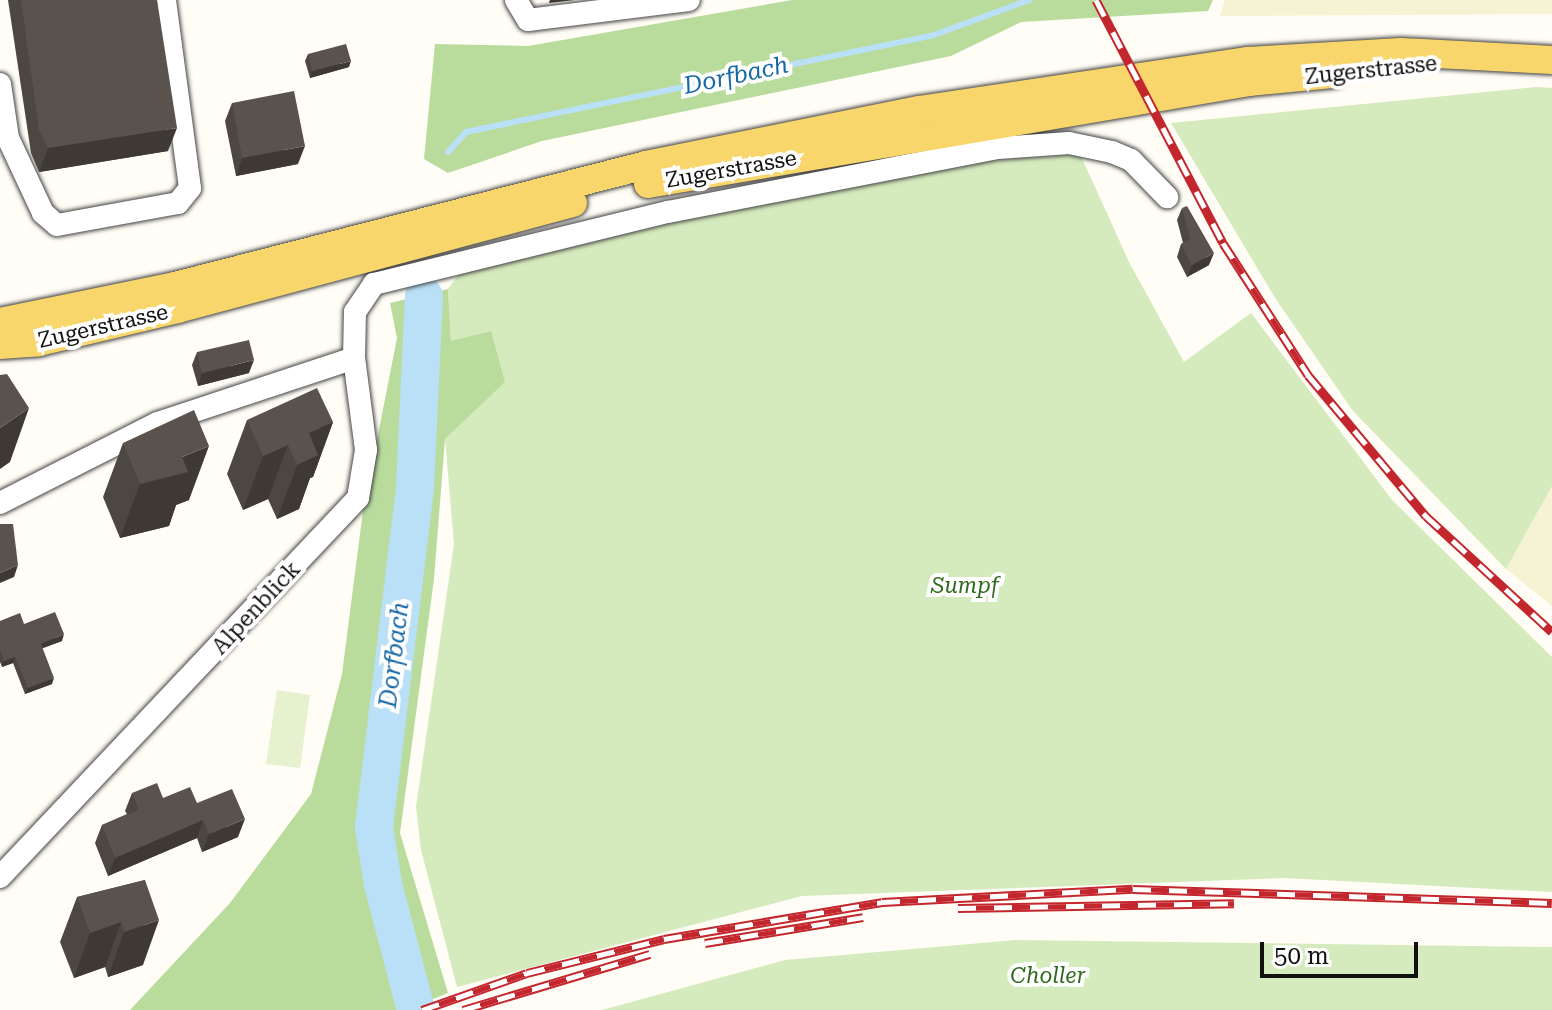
<!DOCTYPE html>
<style>
body{margin:0}
#map{position:relative;width:1552px;height:1010px;overflow:hidden;background:#fffdf5;font-family:"Roboto Serif",serif}
div>[style]{position:absolute}
[style*='--x']{left:calc(var(--x)*1px);top:calc(var(--y)*1px);width:calc(var(--w)*1px);rotate:calc(var(--a)*1deg)}
.farmland>*{inset:0;background:#f6f3d4}
.green>*{inset:0;background:#d5ebbd}
.forest>*{inset:0;background:#b9dc9c}
.pitch>*{inset:0;background:#e6f2cf}
.stream>*{height:6px;margin:-3px;padding:0 3px;transform-origin:3px;border-radius:3px;background:#b9e0f7}
.river>*{height:38px;margin:-19px;padding:0 19px;transform-origin:19px;border-radius:19px;background:#b9e0f7}
.roads{filter:drop-shadow(0 0 2px #444) drop-shadow(0 0 2px #444)}
.minor>*{height:22px;margin:-11px;padding:0 11px;transform-origin:11px;border-radius:11px;background:#fff}
.major>*{height:28px;margin:-14px;padding:0 14px;transform-origin:14px;border-radius:14px;background:#f9d66b}
.rail>*{height:9px;margin-top:-4.5px;transform-origin:0;background:repeating-linear-gradient(90deg,#fff 0 18px,#c4262e 0 36px);box-sizing:border-box;border-block:2px solid #c4262e}
.wall>*{inset:0;background:#4d4742}
.shaded-wall>*{inset:0;background:#3f3936}
.building>*{inset:0;background:#5a524d}
span{translate:-50% -50%;white-space:nowrap;text-align:center;line-height:1.15;-webkit-text-stroke:8px #fff;paint-order:stroke}
.street-label{font-size:22px;color:#111}
.park-label{font-size:22px;color:#2f6b1f;font-style:italic}
.water-label{font-size:24px;color:#1768a6;font-style:italic}
.scale{position:absolute;left:1260px;top:942px;width:158px;height:36px;box-sizing:border-box;border:4px solid #111;border-top:0;padding-left:10px;font-size:24px;line-height:28px;white-space:nowrap;color:#111;-webkit-text-stroke:6px #fff;paint-order:stroke}
</style>
<div id="map">
<div class="farmland">
<div style="clip-path:polygon(1225px 0,1552px 0,1552px 14px,1220px 16px)"></div>
<div style="clip-path:polygon(1552px 486px,1552px 606px,1506px 569px)"></div>
</div>
<div class="green">
<div style="clip-path:polygon(1536px 87px,1552px 88px,1552px 486px,1506px 569px,1353px 411px,1275px 298px,1171px 123px)"></div>
<div style="clip-path:polygon(1080px 154px,1130px 264px,1184px 362px,1251px 313px,1392px 500px,1552px 657px,1552px 892px,1285px 878px,802px 896px,457px 987px,421px 850px,416px 807px,454px 544px,445px 439px,504px 382px,451px 341px,448px 289px,459px 274px,631px 228px,972px 161px)"></div>
<div style="clip-path:polygon(1016px 940px,1552px 947px,1552px 1010px,602px 1010px,785px 960px)"></div>
</div>
<div class="forest">
<div style="clip-path:polygon(792px 0,1213px 0,1208px 11px,1021px 22px,951px 56px,542px 141px,448px 173px,424px 159px,435px 44px,528px 46px)"></div>
<div style="clip-path:polygon(448px 289px,451px 341px,491px 331px,505px 382px,445px 439px,434px 579px,400px 833px,448px 993px,406px 1010px,130px 1010px,230px 903px,311px 794px,342px 674px,363px 511px,397px 338px,390px 303px)"></div>
</div>
<div class="pitch">
<div style="clip-path:polygon(277px 690px,310px 695px,300px 768px,266px 764px)"></div>
</div>
<div class="stream">
<div style="--x:448;--y:152;--w:27;--a:-48"></div>
<div style="--x:466;--y:132;--w:478;--a:-11.7"></div>
<div style="--x:934;--y:35;--w:101;--a:-20.2"></div>
</div>
<div class="river">
<div style="--x:416;--y:1010;--w:130;--a:-104.7"></div>
<div style="--x:383;--y:884;--w:58;--a:-99"></div>
<div style="--x:374;--y:827;--w:342;--a:-83.1"></div>
<div style="--x:415;--y:487;--w:191;--a:-87.3"></div>
</div>
<div class="roads">
<div class="minor">
<div style="--x:516;--y:0;--w:23;--a:59"></div>
<div style="--x:528;--y:20;--w:162;--a:-7.1"></div>
<div style="--x:0;--y:84;--w:55;--a:81.6"></div>
<div style="--x:8;--y:138;--w:83;--a:65"></div>
<div style="--x:43;--y:213;--w:18;--a:41"></div>
<div style="--x:57;--y:225;--w:123;--a:-10.3"></div>
<div style="--x:178;--y:203;--w:19;--a:-51"></div>
<div style="--x:190;--y:188;--w:190;--a:-97.6"></div>
<div style="--x:0;--y:503;--w:177;--a:-26.9"></div>
<div style="--x:158;--y:423;--w:206;--a:-18.3"></div>
<div style="--x:0;--y:877;--w:521;--a:-46.63"></div>
<div style="--x:358;--y:498;--w:49;--a:-80.5"></div>
<div style="--x:366;--y:450;--w:93;--a:-97.4"></div>
<div style="--x:354;--y:358;--w:46;--a:-88.8"></div>
<div style="--x:355;--y:312;--w:34;--a:-56"></div>
<div style="--x:374;--y:284;--w:303;--a:-13.8"></div>
<div style="--x:668;--y:212;--w:336;--a:-11"></div>
<div style="--x:998;--y:148;--w:71;--a:-4"></div>
<div style="--x:1069;--y:143;--w:44;--a:11.8"></div>
<div style="--x:1112;--y:152;--w:21;--a:23"></div>
<div style="--x:1131;--y:160;--w:52;--a:45.8"></div>
</div>
<div class="major">
<div style="--x:648;--y:184;--w:610;--a:-9.63"></div>
<div style="--x:1249;--y:82;--w:85;--a:-5.4"></div>
<div style="--x:0;--y:322;--w:179;--a:-11.6"></div>
<div style="--x:175;--y:286;--w:486;--a:-14.4"></div>
<div style="--x:646;--y:165;--w:278;--a:-11.4"></div>
<div style="--x:919;--y:110;--w:333;--a:-8.5"></div>
<div style="--x:1248;--y:61;--w:153;--a:-3.4"></div>
<div style="--x:1401;--y:52;--w:151;--a:3"></div>
<div style="--x:0;--y:345;--w:39;--a:-4"></div>
<div style="--x:39;--y:342;--w:142;--a:-13.4"></div>
<div style="--x:177;--y:309;--w:410;--a:-15"></div>
</div>
</div>
<div class="rail">
<div style="--x:1096;--y:0;--w:274;--a:62.4"></div>
<div style="--x:1223;--y:243;--w:157;--a:57.2"></div>
<div style="--x:1308;--y:375;--w:184;--a:50.1"></div>
<div style="--x:1426;--y:516;--w:171;--a:42.6"></div>
<div style="--x:958;--y:908;--w:276;--a:-1"></div>
<div style="--x:705;--y:943;--w:160;--a:-9.3"></div>
<div style="--x:422;--y:1010;--w:111;--a:-19.4"></div>
<div style="--x:527;--y:973;--w:141;--a:-13.9"></div>
<div style="--x:664;--y:939;--w:221;--a:-9.6"></div>
<div style="--x:882;--y:902;--w:251;--a:-3"></div>
<div style="--x:1133;--y:889;--w:419;--a:1.9"></div>
<div style="--x:463;--y:1010;--w:195;--a:-16.7"></div>
</div>
<div class="wall">
<div style="clip-path:polygon(8px 0,157px 0,168px 151px,39px 172px,31px 153px)"></div>
<div style="clip-path:polygon(308px 54px,349px 67px,310px 78px,305px 61px)"></div>
<div style="clip-path:polygon(232px 103px,298px 164px,236px 176px,225px 121px)"></div>
<div style="clip-path:polygon(1182px 208px,1209px 265px,1187px 277px,1177px 257px,1181px 244px,1183px 243px,1177px 220px)"></div>
<div style="clip-path:polygon(197px 352px,249px 373px,198px 386px,192px 365px)"></div>
<div style="clip-path:polygon(247px 420px,333px 422px,313px 477px,310px 478px,299px 509px,277px 519px,268px 499px,243px 510px,227px 474px)"></div>
<div style="clip-path:polygon(123px 443px,189px 500px,176px 505px,169px 526px,120px 538px,103px 497px)"></div>
<div style="clip-path:polygon(0 621px,24px 624px,62px 641px,42px 648px,52px 684px,25px 694px,13px 663px,2px 667px,0 662px)"></div>
<div style="clip-path:polygon(132px 793px,197px 803px,238px 837px,202px 852px,197px 838px,108px 876px,95px 843px,102px 825px,127px 814px,125px 811px)"></div>
<div style="clip-path:polygon(145px 880px,143px 965px,108px 977px,105px 967px,74px 978px,60px 942px,77px 897px)"></div>
</div>
<div class="shaded-wall">
<div style="clip-path:polygon(550px 0,575px 0,549px 3px)"></div>
<div style="clip-path:polygon(351px 61px,349px 67px,310px 78px,312px 71px)"></div>
<div style="clip-path:polygon(177px 128px,168px 151px,39px 172px,48px 148px)"></div>
<div style="clip-path:polygon(305px 146px,298px 164px,236px 176px,242px 158px)"></div>
<div style="clip-path:polygon(1214px 253px,1209px 265px,1187px 277px,1192px 265px)"></div>
<div style="clip-path:polygon(254px 360px,249px 373px,198px 386px,202px 373px)"></div>
<div style="clip-path:polygon(29px 408px,10px 462px,0 469px,0 428px)"></div>
<div style="clip-path:polygon(333px 422px,313px 477px,310px 478px,299px 509px,277px 519px,309px 433px)"></div>
<div style="clip-path:polygon(288px 445px,268px 499px,243px 510px,263px 456px)"></div>
<div style="clip-path:polygon(209px 446px,189px 500px,176px 505px,169px 526px,120px 538px,140px 484px,182px 457px)"></div>
<div style="clip-path:polygon(18px 565px,14px 577px,0 583px,0 573px)"></div>
<div style="clip-path:polygon(64px 634px,62px 641px,38px 650px,41px 644px)"></div>
<div style="clip-path:polygon(15px 657px,13px 663px,2px 667px,4px 661px)"></div>
<div style="clip-path:polygon(54px 678px,52px 684px,25px 694px,28px 688px)"></div>
<div style="clip-path:polygon(245px 819px,238px 837px,202px 852px,209px 834px)"></div>
<div style="clip-path:polygon(203px 820px,197px 838px,108px 876px,115px 858px)"></div>
<div style="clip-path:polygon(159px 920px,143px 965px,108px 977px,124px 932px)"></div>
<div style="clip-path:polygon(121px 922px,105px 967px,74px 978px,90px 933px)"></div>
</div>
<div class="building">
<div style="clip-path:polygon(21px 0,157px 0,177px 128px,48px 148px,39px 130px)"></div>
<div style="clip-path:polygon(346px 44px,351px 61px,312px 71px,308px 54px)"></div>
<div style="clip-path:polygon(294px 91px,305px 146px,242px 158px,232px 103px)"></div>
<div style="clip-path:polygon(1187px 206px,1214px 253px,1192px 265px,1181px 244px,1190px 239px,1182px 208px)"></div>
<div style="clip-path:polygon(249px 340px,254px 360px,202px 373px,197px 352px)"></div>
<div style="clip-path:polygon(7px 374px,29px 408px,0 428px,0 375px)"></div>
<div style="clip-path:polygon(317px 388px,333px 422px,309px 433px,318px 455px,297px 465px,288px 445px,263px 456px,247px 420px)"></div>
<div style="clip-path:polygon(194px 410px,209px 446px,182px 457px,188px 472px,140px 484px,123px 443px)"></div>
<div style="clip-path:polygon(0 524px,13px 524px,18px 565px,0 573px)"></div>
<div style="clip-path:polygon(55px 612px,64px 634px,41px 644px,54px 678px,28px 688px,15px 657px,4px 661px,0 650px,0 621px,20px 613px,24px 624px)"></div>
<div style="clip-path:polygon(157px 783px,163px 798px,190px 787px,197px 803px,232px 789px,245px 819px,209px 834px,203px 820px,115px 858px,102px 825px,139px 810px,132px 793px)"></div>
<div style="clip-path:polygon(145px 880px,159px 920px,124px 932px,121px 922px,90px 933px,77px 897px)"></div>
</div>
<div class="street-label">
<span style="left:1371px;top:70px;rotate:-6deg">Zugerstrasse</span>
<span style="left:731px;top:169px;rotate:-10deg">Zugerstrasse</span>
<span style="left:103px;top:326px;rotate:-13deg">Zugerstrasse</span>
<span style="left:256px;top:608px;rotate:-47deg">Alpenblick</span>
</div>
<div class="park-label">
<span style="left:965px;top:586px">Sumpf</span>
<span style="left:1048px;top:976px">Choller</span>
</div>
<div class="water-label">
<span style="left:736px;top:76px;rotate:-12deg">Dorfbach</span>
<span style="left:395px;top:655px;rotate:-83deg">Dorfbach</span>
</div>
<div class="scale">50 m</div>
</div>
